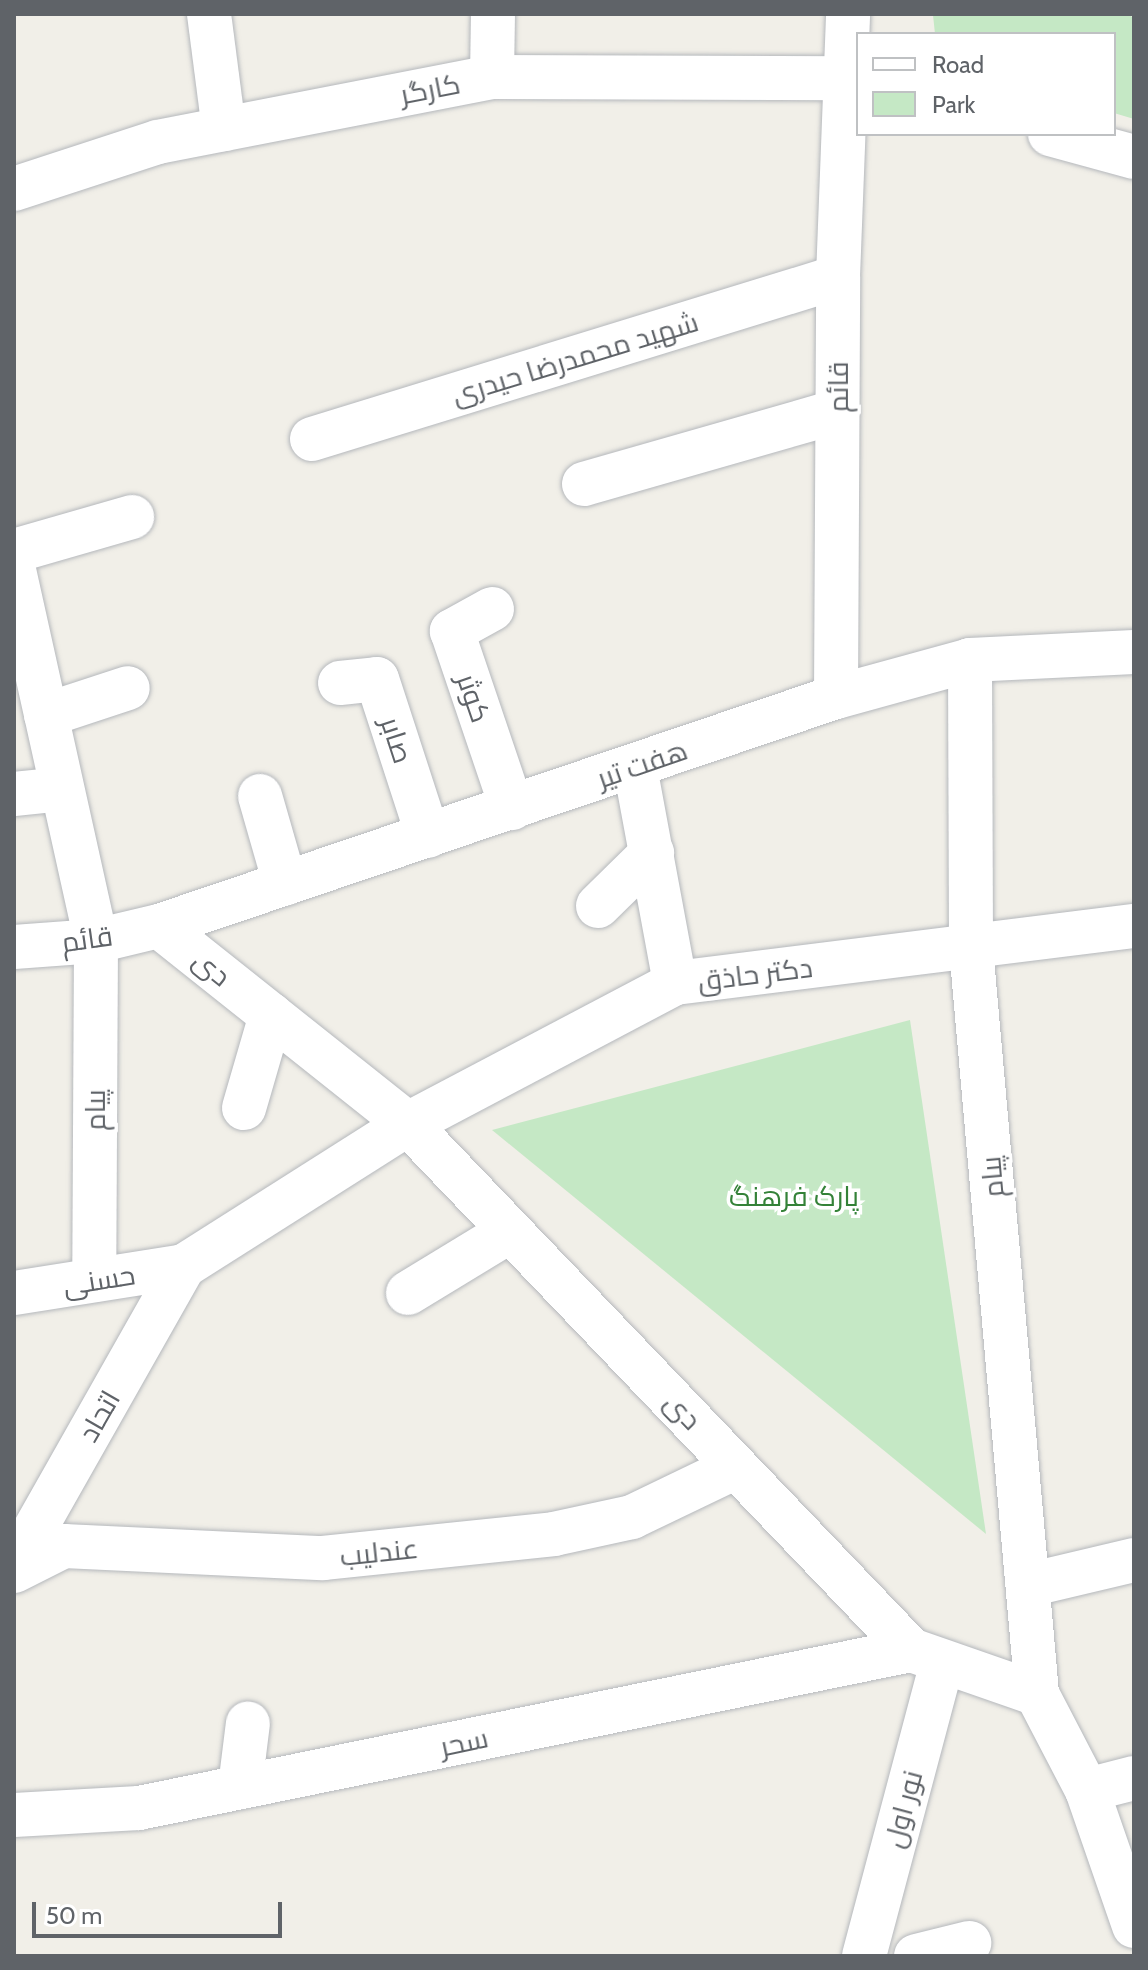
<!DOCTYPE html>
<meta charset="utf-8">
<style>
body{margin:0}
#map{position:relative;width:1148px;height:1970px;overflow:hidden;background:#f1efe8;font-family:Cabin,Cairo,sans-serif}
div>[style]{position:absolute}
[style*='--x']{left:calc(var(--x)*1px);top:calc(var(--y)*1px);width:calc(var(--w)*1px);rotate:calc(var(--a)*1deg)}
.green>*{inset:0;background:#c5e8c5}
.roads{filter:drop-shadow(0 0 2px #b5b8bc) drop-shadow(0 0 2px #b5b8bc)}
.minor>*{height:44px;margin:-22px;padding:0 22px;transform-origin:22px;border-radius:22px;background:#fff}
span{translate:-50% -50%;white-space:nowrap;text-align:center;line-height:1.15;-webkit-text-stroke:7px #fff;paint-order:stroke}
.street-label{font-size:28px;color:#5f6368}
.park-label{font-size:28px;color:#348238}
.frame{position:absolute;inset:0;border:16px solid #5f6368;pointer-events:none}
.legend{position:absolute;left:856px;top:32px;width:260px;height:104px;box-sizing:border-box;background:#fff;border:2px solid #bfc1c3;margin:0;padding:10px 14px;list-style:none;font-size:24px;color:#5f6368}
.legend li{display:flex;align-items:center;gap:16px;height:40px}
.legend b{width:40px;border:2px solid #bfc1c3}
.scale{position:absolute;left:32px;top:1902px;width:250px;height:36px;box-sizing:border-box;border:4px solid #5f6368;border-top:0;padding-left:10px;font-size:24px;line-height:28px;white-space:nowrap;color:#5f6368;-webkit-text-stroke:6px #fff;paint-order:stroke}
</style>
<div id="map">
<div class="green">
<div style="clip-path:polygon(1127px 14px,1134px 18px,1134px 119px,1114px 113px,1114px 34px,935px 34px,933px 15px)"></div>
<div style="clip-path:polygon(910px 1020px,986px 1534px,492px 1130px)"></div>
</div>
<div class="roads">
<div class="minor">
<div style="--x:209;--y:14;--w:116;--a:82.6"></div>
<div style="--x:492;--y:77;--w:63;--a:-89.1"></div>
<div style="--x:1050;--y:134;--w:87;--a:15.3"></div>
<div style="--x:14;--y:189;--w:151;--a:-18.1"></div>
<div style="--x:158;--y:142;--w:340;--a:-11"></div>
<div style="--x:492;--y:77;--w:355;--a:0.2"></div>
<div style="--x:847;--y:78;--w:11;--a:15"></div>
<div style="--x:312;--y:439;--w:550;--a:-17.12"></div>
<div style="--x:584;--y:484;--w:264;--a:-16"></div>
<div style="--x:14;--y:551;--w:123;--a:-16.1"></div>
<div style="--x:14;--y:570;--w:380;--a:77.5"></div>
<div style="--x:96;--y:941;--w:339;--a:90.3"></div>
<div style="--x:492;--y:609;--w:46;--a:151.2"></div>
<div style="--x:452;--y:631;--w:187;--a:71.3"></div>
<div style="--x:970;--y:660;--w:288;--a:89.8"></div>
<div style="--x:971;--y:948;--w:749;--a:84.94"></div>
<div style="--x:340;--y:683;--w:37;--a:-6"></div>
<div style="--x:377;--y:679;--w:165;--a:72"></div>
<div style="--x:836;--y:697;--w:420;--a:-89.7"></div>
<div style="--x:838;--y:277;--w:263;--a:-87.8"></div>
<div style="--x:46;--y:715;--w:86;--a:-18.2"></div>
<div style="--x:635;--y:767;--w:220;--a:79.5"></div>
<div style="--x:14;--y:794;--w:48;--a:-5.9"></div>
<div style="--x:260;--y:796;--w:91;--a:74"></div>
<div style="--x:598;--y:906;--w:76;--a:-44.5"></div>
<div style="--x:159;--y:926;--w:318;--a:38.5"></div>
<div style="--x:408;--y:1124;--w:728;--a:46.28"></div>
<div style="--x:911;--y:1650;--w:133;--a:19.2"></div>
<div style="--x:1037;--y:1694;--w:108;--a:62.5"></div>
<div style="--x:1087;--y:1790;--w:144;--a:70.9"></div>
<div style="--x:14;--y:947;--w:82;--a:-4.2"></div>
<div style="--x:96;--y:941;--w:65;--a:-13.4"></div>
<div style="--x:159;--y:926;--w:715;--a:-18.69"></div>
<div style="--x:836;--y:697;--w:139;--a:-15.4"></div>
<div style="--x:970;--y:660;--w:164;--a:-2.8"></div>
<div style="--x:244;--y:1108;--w:97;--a:-73.8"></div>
<div style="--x:14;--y:1293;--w:172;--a:-9"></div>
<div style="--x:184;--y:1266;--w:265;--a:-32.4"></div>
<div style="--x:408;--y:1124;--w:302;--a:-27.8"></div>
<div style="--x:675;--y:983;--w:463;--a:-7.1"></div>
<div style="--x:408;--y:1293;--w:119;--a:-31.3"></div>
<div style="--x:14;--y:1566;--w:345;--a:-60.5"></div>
<div style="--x:14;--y:1571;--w:56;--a:-26.6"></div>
<div style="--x:64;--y:1546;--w:259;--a:2.7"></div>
<div style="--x:323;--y:1558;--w:232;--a:-5.9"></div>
<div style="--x:554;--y:1534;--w:80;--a:-12.3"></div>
<div style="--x:632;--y:1517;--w:115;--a:-25.7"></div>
<div style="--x:1028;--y:1585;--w:109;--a:-13.3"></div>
<div style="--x:240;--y:1787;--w:64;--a:-82.9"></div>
<div style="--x:1087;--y:1790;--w:49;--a:-14.3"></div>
<div style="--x:14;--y:1815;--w:125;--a:-3.2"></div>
<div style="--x:139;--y:1808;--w:788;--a:-11.57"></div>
<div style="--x:864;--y:1956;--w:304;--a:-75.1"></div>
<div style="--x:916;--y:1956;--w:55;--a:-13.8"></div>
</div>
</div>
<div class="street-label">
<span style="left:430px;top:89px;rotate:-11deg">کارگر</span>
<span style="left:575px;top:358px;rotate:-17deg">شهید محمدرضا حیدری</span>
<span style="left:838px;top:387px;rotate:-90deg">قائم</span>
<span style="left:474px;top:698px;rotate:71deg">کوثر</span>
<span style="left:397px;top:740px;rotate:72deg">صابر</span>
<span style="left:642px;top:764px;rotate:-19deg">هفت تیر</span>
<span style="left:87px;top:939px;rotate:-8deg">قائم</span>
<span style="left:212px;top:968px;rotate:39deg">دی</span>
<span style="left:755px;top:974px;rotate:-7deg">دکتر حاذق</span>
<span style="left:95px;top:1110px;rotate:-90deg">پیام</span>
<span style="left:992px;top:1177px;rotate:-95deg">پیام</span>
<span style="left:99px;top:1280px;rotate:-9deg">حسنی</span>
<span style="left:683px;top:1411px;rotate:46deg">دی</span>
<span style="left:99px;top:1416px;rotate:-60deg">اتحاد</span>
<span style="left:379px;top:1552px;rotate:-6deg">عندلیب</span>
<span style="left:464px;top:1742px;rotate:-12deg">سحر</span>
<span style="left:903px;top:1809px;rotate:-75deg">نور اول</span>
</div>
<div class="park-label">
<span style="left:794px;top:1196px">پارک فرهنگ</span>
</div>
<div class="frame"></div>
<ul class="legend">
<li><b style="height:10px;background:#fff"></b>Road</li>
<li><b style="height:22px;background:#c5e8c5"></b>Park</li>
</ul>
<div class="scale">50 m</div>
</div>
